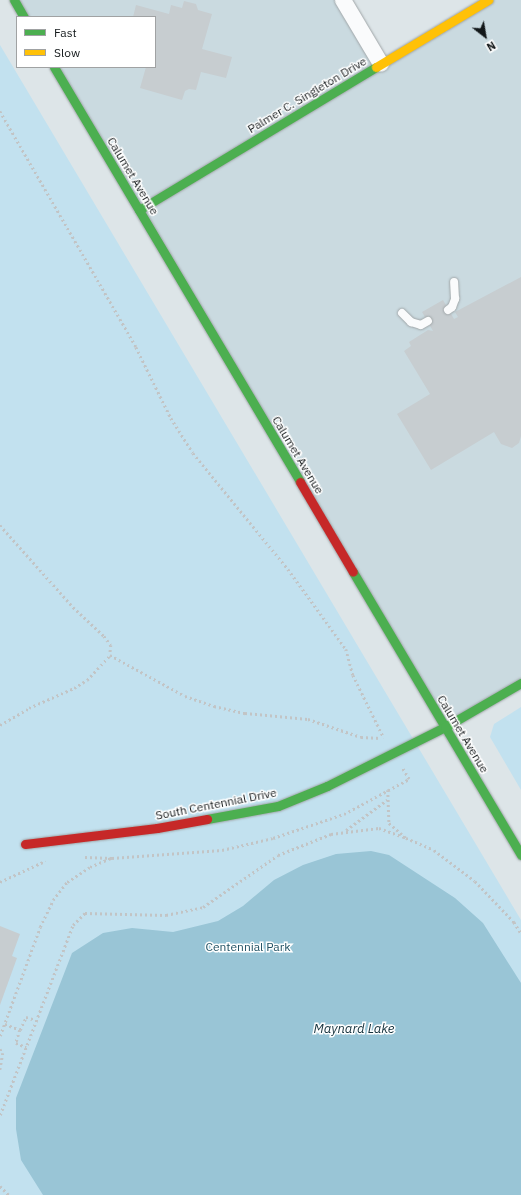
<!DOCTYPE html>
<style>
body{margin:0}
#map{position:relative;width:521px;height:1195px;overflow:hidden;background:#dde5e8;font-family:"IBM Plex Sans",sans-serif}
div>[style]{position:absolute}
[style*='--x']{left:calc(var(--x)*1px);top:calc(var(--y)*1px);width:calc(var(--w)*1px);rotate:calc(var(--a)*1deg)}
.built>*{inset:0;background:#cadae0}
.green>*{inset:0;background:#c2e1ef}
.water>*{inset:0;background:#99c5d6}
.building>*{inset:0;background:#c7cdd0}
.path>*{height:2.5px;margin-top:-1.25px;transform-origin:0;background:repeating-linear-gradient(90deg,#c2c4c5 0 2px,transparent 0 5px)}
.roads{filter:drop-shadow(0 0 1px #a0a6a8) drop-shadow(0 0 1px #a0a6a8)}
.lane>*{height:8px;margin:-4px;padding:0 4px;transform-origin:4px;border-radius:4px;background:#fafbfc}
.street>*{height:16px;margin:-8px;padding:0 8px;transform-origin:8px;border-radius:8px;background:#fafbfc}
.fast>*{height:9px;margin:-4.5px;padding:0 4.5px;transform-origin:4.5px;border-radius:4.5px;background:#4caf50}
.slow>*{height:9px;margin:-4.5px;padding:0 4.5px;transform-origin:4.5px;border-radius:4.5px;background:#ffc107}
.jam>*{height:9px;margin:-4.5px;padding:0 4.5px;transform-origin:4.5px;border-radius:4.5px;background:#c62828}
span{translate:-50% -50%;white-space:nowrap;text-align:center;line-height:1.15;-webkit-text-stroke:3px #fff;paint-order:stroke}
.street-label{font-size:12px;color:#121719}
.park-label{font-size:12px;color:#215163}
.water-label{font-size:13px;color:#14313c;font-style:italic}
.legend{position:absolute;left:16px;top:16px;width:140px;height:52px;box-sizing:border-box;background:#fff;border:1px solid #a0a2a3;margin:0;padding:5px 7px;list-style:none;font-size:12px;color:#121719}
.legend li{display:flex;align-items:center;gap:8px;height:20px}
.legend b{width:20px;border:1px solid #a0a2a3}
.north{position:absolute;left:465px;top:16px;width:40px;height:40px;-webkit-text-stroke:3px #fff;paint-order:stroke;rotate:149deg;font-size:11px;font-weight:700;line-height:16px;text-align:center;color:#121719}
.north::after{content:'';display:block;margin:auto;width:14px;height:18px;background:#121719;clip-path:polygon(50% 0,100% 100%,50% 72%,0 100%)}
</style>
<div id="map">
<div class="built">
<div style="clip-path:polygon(18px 0,341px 0,378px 62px,140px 208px,57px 67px,155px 67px,155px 17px,28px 17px)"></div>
<div style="clip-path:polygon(494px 0,521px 0,521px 679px,446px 723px,146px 212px)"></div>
</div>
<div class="green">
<div style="clip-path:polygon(0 45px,521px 920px,521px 1195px,0 1195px)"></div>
<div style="clip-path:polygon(521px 707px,521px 790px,490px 737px,494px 724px)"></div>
</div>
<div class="water">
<div style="clip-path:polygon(371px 851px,389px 855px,455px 898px,483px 923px,521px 983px,521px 1195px,43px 1195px,21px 1160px,16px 1129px,16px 1098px,72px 953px,103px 933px,132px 928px,173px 932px,218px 921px,243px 906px,274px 880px,303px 865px,336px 854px)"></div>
</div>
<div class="building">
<div style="clip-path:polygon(184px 1px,196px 4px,198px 10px,212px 14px,202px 49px,232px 57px,226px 78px,201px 72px,196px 90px,189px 89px,185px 91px,182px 100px,140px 88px,146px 67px,155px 67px,155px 17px,133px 17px,136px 5px,169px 14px,171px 5px,182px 8px)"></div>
<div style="clip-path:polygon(521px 277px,521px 436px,519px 443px,512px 448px,501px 444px,494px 432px,431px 470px,397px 414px,430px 394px,404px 351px,411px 346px,409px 342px,428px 330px,433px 331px,422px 312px,443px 300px,454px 319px,458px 317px,455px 312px)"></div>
<div style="clip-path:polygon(0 926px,20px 934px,12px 956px,17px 958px,0 1005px)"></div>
</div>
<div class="path">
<div style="--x:0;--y:111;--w:272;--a:60"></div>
<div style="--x:136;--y:347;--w:79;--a:63.8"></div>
<div style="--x:171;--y:418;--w:41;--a:57.8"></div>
<div style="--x:193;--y:453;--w:150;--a:50.7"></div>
<div style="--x:288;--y:569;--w:99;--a:54.1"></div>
<div style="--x:346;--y:649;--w:27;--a:75"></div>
<div style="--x:353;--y:675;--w:70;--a:63.8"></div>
<div style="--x:0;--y:525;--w:110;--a:48.3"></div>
<div style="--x:73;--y:607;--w:42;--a:43.1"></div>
<div style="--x:104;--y:636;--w:11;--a:52"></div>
<div style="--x:111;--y:645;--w:10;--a:96"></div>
<div style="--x:0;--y:725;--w:34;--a:-30"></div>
<div style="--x:29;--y:708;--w:49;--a:-24"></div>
<div style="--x:74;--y:688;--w:15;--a:-32"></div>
<div style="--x:87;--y:680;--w:34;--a:-47"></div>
<div style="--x:110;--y:655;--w:85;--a:28.7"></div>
<div style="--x:185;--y:696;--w:31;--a:19"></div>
<div style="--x:214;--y:706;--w:32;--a:13"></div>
<div style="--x:245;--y:713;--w:63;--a:5.4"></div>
<div style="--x:308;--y:719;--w:56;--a:18.8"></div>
<div style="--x:361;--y:737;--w:20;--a:3"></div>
<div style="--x:388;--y:790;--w:33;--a:88"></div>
<div style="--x:389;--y:823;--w:23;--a:41"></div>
<div style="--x:406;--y:838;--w:30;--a:23"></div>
<div style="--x:434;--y:850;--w:51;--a:37.1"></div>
<div style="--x:475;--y:881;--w:57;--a:46.4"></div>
<div style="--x:514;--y:922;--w:13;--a:58"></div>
<div style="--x:346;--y:830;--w:51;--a:-36.2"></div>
<div style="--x:85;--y:857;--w:27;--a:2"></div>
<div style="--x:112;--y:858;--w:110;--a:-4.2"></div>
<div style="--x:222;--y:850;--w:52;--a:-13.2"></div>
<div style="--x:273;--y:838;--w:75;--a:-18.7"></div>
<div style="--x:344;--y:814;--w:74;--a:-28.3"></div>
<div style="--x:409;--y:779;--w:13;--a:-122"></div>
<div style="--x:0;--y:882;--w:50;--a:-25"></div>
<div style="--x:5;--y:1024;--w:16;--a:22"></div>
<div style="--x:20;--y:1030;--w:14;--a:107"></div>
<div style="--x:16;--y:1043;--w:11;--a:22"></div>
<div style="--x:20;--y:1030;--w:14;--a:-65"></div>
<div style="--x:26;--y:1017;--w:10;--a:17"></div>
<div style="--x:0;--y:1036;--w:116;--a:-69.8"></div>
<div style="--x:40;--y:927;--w:30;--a:-64"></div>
<div style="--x:53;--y:900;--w:23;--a:-52"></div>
<div style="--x:67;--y:882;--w:27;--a:-33"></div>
<div style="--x:90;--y:867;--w:23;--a:-23"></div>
<div style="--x:0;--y:1049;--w:5;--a:53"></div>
<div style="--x:3;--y:1053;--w:17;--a:100"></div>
<div style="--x:0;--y:1115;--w:204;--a:-69"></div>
<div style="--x:73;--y:925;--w:17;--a:-45"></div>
<div style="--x:85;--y:913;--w:81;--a:1.4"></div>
<div style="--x:166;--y:915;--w:38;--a:-12"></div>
<div style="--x:203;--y:907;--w:91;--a:-34.7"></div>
<div style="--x:278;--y:855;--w:57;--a:-21.6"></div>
<div style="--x:331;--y:834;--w:48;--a:-7.1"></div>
<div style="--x:379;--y:828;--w:29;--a:20"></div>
<div style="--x:0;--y:1186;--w:13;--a:45"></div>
</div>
<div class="roads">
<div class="lane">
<div style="--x:448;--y:310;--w:5;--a:-37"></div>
<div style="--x:452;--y:307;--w:9;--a:-69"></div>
<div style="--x:455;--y:299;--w:17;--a:-93"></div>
<div style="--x:402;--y:313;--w:13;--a:45"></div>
<div style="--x:411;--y:322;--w:10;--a:17"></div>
<div style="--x:421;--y:325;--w:8;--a:-30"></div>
</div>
<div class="street">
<div style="--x:343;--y:0;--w:74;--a:59.3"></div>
</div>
<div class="fast">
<div style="--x:14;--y:0;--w:20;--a:60"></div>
<div style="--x:54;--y:67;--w:482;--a:59.3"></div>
<div style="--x:139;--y:210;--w:277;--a:-31.1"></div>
<div style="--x:353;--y:572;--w:329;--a:59.3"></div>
<div style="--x:207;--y:819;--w:72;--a:-10.4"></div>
<div style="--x:278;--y:806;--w:53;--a:-22.2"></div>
<div style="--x:327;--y:786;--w:132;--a:-26.6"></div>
<div style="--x:445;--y:727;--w:88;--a:-30.1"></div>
</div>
<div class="slow">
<div style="--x:376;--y:67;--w:131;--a:-30.9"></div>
</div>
<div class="jam">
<div style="--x:300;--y:482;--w:104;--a:59.5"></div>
<div style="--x:25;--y:844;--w:133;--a:-6.9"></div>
<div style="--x:157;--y:828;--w:51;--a:-10.2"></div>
</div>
</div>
<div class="street-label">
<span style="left:307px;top:95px;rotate:-31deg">Palmer C. Singleton Drive</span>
<span style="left:133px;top:176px;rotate:59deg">Calumet Avenue</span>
<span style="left:298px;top:455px;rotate:59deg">Calumet Avenue</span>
<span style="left:463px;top:734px;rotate:59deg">Calumet Avenue</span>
<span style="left:216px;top:804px;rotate:-11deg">South Centennial Drive</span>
</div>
<div class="park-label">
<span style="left:248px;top:947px">Centennial Park</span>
</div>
<div class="water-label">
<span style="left:354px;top:1029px">Maynard Lake</span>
</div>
<ul class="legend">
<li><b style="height:5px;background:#4caf50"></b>Fast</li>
<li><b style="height:5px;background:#ffc107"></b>Slow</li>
</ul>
<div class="north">N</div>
</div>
